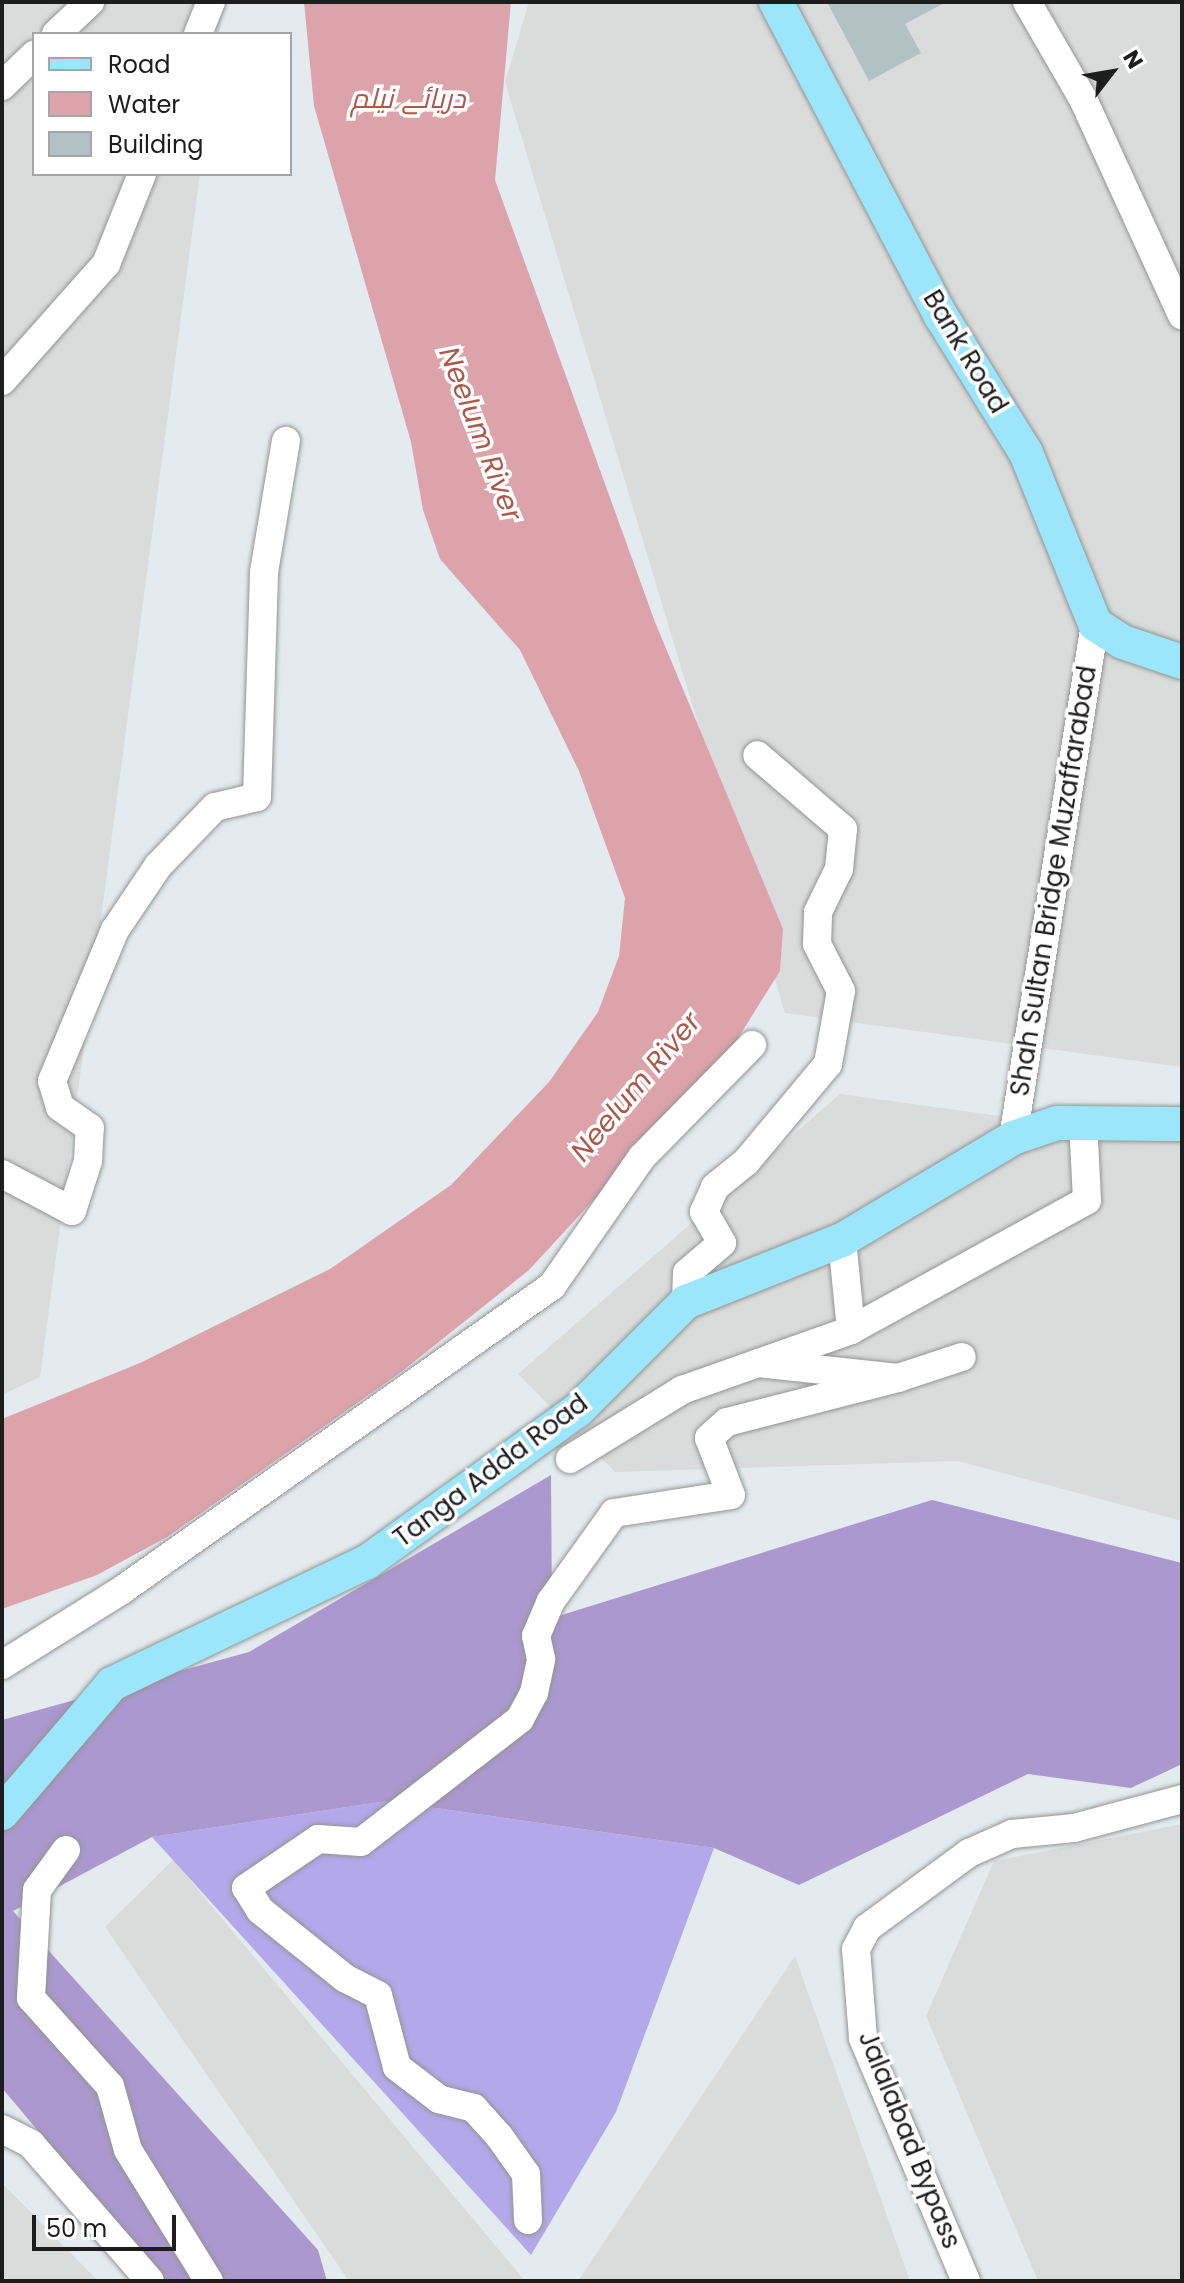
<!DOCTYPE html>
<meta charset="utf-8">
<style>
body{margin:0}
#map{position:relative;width:1184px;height:2283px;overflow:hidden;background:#e3ebee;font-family:Poppins,Cairo,sans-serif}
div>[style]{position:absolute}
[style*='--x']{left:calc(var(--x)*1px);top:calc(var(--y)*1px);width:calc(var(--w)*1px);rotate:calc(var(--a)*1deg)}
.residential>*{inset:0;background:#dadbdb}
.grass>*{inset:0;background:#b3a8e9}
.forest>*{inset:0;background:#ab98ce}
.water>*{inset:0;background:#dca3aa}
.building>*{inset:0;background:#b2c1c3}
.roads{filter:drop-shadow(0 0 2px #949494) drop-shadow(0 0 2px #949494)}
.minor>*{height:28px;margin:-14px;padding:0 14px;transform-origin:14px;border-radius:14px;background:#fff}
.major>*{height:34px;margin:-17px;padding:0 17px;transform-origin:17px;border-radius:17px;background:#9be6fb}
span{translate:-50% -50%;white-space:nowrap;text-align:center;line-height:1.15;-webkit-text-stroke:7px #fff;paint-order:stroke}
.street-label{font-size:26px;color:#1d1d1d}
.water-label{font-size:28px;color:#ac594a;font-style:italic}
.frame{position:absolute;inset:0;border:4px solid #1d1d1d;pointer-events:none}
.legend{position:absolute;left:32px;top:32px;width:260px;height:144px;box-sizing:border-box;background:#fff;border:2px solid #a5a5a5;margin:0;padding:10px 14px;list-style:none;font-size:24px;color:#1d1d1d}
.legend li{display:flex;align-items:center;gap:16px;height:40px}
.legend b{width:40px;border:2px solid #a5a5a5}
.north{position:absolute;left:1072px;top:32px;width:80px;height:80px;-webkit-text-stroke:6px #fff;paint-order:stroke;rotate:59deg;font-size:22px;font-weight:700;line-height:32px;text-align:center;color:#1d1d1d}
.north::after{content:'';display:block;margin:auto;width:28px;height:36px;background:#1d1d1d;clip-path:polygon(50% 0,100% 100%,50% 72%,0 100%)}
.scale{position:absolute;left:32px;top:2215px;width:144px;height:36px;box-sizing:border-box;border:4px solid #1d1d1d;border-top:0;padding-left:10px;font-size:24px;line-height:28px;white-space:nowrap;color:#1d1d1d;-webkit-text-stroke:6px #fff;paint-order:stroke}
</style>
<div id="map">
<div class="residential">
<div style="clip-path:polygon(2px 2px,223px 2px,219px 34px,34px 34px,34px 174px,200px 174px,40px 1377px,2px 1395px)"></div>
<div style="clip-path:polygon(529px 2px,1182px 2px,1182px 1067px,785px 1013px,505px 82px)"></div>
<div style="clip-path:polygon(840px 1094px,1182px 1141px,1182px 1521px,958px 1461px,615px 1472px,518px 1374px)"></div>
<div style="clip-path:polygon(1182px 1824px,1182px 2281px,1038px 2281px,926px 2016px,994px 1861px)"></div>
<div style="clip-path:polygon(173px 1860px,525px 2281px,349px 2281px,105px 1927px)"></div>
<div style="clip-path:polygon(795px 1956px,910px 2281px,578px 2281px)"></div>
<div style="clip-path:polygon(2px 2183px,98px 2281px,2px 2281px)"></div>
</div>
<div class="grass">
<div style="clip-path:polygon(387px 1801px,714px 1848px,616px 2112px,531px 2255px,152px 1837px)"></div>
</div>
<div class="forest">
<div style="clip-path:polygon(551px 1475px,552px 1618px,932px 1500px,1182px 1563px,1182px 1764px,1131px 1788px,1028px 1774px,799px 1885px,714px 1848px,387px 1801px,152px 1837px,13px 1911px,318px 2250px,327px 2281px,164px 2281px,2px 2088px,2px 1720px,249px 1652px)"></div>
</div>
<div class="water">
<div style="clip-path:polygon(304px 2px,511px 2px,495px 180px,655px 622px,783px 929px,780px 971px,728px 1054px,529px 1270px,401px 1372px,167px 1537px,97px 1575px,2px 1609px,2px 1419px,140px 1363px,330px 1269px,451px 1185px,549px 1082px,598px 1012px,619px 956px,625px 898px,579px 771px,520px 650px,440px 559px,423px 510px,411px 442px,314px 106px)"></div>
</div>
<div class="building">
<div style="clip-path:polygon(827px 2px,946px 2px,905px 24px,921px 53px,869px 81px)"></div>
</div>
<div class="roads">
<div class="minor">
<div style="--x:1027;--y:2;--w:112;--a:60"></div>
<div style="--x:1083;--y:99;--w:238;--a:65.4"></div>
<div style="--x:56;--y:34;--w:47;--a:-43.3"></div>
<div style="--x:198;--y:34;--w:35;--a:-68"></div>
<div style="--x:2;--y:86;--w:45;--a:-44.1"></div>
<div style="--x:2;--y:381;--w:157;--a:-48.4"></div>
<div style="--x:106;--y:264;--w:97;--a:-68.2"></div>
<div style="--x:1013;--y:1138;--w:520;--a:-80.94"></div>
<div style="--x:2;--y:1174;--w:79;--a:27.9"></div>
<div style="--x:72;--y:1211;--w:52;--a:-72.3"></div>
<div style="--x:88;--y:1161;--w:33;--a:-87"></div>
<div style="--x:90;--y:1128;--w:37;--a:-145"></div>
<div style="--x:60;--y:1107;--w:27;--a:-107"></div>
<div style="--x:52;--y:1081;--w:164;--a:-67.4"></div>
<div style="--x:115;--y:930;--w:77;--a:-56.1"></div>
<div style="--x:158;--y:866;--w:82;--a:-46"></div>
<div style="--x:215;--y:807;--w:43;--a:-13.4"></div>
<div style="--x:257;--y:797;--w:225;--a:-88.2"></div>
<div style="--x:264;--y:572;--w:133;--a:-80.5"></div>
<div style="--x:686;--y:1302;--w:29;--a:-88"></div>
<div style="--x:687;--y:1273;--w:46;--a:-40.6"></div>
<div style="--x:722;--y:1243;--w:36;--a:-120"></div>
<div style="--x:704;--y:1212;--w:27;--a:-66"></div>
<div style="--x:715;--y:1187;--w:40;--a:-39"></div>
<div style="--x:746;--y:1162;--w:128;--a:-50.1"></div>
<div style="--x:828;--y:1064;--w:74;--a:-79.9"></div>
<div style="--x:841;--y:991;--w:53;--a:-117.1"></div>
<div style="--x:817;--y:944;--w:32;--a:-88"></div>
<div style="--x:818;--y:912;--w:48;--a:-64"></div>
<div style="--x:839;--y:869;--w:40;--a:-84.3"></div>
<div style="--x:843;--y:829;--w:113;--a:-139.3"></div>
<div style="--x:851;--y:1330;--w:269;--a:-28.8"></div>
<div style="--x:1087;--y:1200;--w:78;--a:-92.9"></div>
<div style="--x:758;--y:1363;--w:141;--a:6.1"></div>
<div style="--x:898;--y:1378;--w:67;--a:-18.2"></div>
<div style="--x:570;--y:1459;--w:132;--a:-31.6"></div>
<div style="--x:682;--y:1390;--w:179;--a:-19.5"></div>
<div style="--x:851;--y:1330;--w:90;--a:-95.7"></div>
<div style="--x:2;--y:1665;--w:142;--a:-32"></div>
<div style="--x:122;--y:1590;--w:527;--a:-35.26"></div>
<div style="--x:552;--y:1286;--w:157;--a:-55.1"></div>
<div style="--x:642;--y:1157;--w:157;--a:-45.5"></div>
<div style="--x:66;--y:1850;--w:49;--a:125.9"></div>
<div style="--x:37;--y:1890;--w:108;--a:93.2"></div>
<div style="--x:31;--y:1998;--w:118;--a:48.1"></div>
<div style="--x:110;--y:2086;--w:66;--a:74.3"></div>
<div style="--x:128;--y:2150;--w:154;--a:58.3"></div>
<div style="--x:2;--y:2129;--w:33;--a:27"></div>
<div style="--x:31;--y:2144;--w:181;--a:49"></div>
<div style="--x:528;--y:2220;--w:46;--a:-92.5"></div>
<div style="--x:526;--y:2174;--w:47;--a:-125.4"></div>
<div style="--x:499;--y:2136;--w:38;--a:-132"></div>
<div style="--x:474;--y:2108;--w:36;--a:-166"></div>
<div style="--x:439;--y:2099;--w:53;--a:-142.7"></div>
<div style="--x:397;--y:2067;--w:74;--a:-104.8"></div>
<div style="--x:378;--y:1995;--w:36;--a:-153"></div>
<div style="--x:346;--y:1979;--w:110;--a:-141.3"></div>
<div style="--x:260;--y:1910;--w:26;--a:-122"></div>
<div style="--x:246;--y:1888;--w:87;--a:-34.2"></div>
<div style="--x:318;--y:1839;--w:43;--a:4"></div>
<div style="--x:361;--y:1842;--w:201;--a:-37.7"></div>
<div style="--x:520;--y:1719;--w:30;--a:-62"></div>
<div style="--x:534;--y:1693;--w:35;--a:-78"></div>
<div style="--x:541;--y:1659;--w:24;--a:-102"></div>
<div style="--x:536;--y:1636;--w:38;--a:-67"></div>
<div style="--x:551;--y:1601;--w:108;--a:-54.4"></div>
<div style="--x:614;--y:1513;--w:118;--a:-8.7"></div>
<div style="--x:731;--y:1495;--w:61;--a:-111.1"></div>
<div style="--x:709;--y:1438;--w:24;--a:-42"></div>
<div style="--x:727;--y:1422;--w:177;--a:-14.4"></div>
<div style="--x:966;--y:2281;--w:264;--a:-113"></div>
<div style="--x:863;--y:2038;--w:89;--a:-94.5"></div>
<div style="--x:856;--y:1949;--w:24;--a:-62"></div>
<div style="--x:867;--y:1928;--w:127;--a:-36.3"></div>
<div style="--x:969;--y:1853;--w:47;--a:-23.8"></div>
<div style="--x:1012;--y:1834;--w:62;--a:-5.5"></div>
<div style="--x:1074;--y:1828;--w:112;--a:-15"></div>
</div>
<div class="major">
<div style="--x:776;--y:2;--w:355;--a:62.3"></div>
<div style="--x:941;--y:316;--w:161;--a:58.2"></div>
<div style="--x:1026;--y:453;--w:184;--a:68"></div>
<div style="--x:1095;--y:624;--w:33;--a:33"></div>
<div style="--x:1123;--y:642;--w:62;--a:18.7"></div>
<div style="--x:2;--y:1813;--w:170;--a:-49.5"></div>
<div style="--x:112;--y:1684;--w:283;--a:-25.6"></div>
<div style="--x:367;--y:1562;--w:260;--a:-35.8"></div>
<div style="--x:578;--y:1410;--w:153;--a:-45"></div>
<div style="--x:686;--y:1302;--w:168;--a:-21.7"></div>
<div style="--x:842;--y:1240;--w:199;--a:-30.8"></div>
<div style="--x:1013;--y:1138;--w:46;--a:-18.8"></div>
<div style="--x:1057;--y:1123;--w:125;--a:0.5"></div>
</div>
</div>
<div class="street-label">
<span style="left:965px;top:352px;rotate:59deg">Bank Road</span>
<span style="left:1054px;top:881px;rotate:-81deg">Shah Sultan Bridge Muzaffarabad</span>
<span style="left:491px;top:1471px;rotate:-37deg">Tanga Adda Road</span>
<span style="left:909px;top:2140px;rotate:68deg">Jalalabad Bypass</span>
</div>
<div class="water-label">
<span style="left:408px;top:99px">دریائے نیلم</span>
<span style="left:480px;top:434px;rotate:69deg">Neelum River</span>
<span style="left:636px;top:1087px;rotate:-50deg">Neelum River</span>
</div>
<div class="frame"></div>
<ul class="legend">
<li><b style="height:10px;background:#9be6fb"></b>Road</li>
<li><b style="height:22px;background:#dca3aa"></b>Water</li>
<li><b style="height:22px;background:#b2c1c3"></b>Building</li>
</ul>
<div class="north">N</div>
<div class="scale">50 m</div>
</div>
